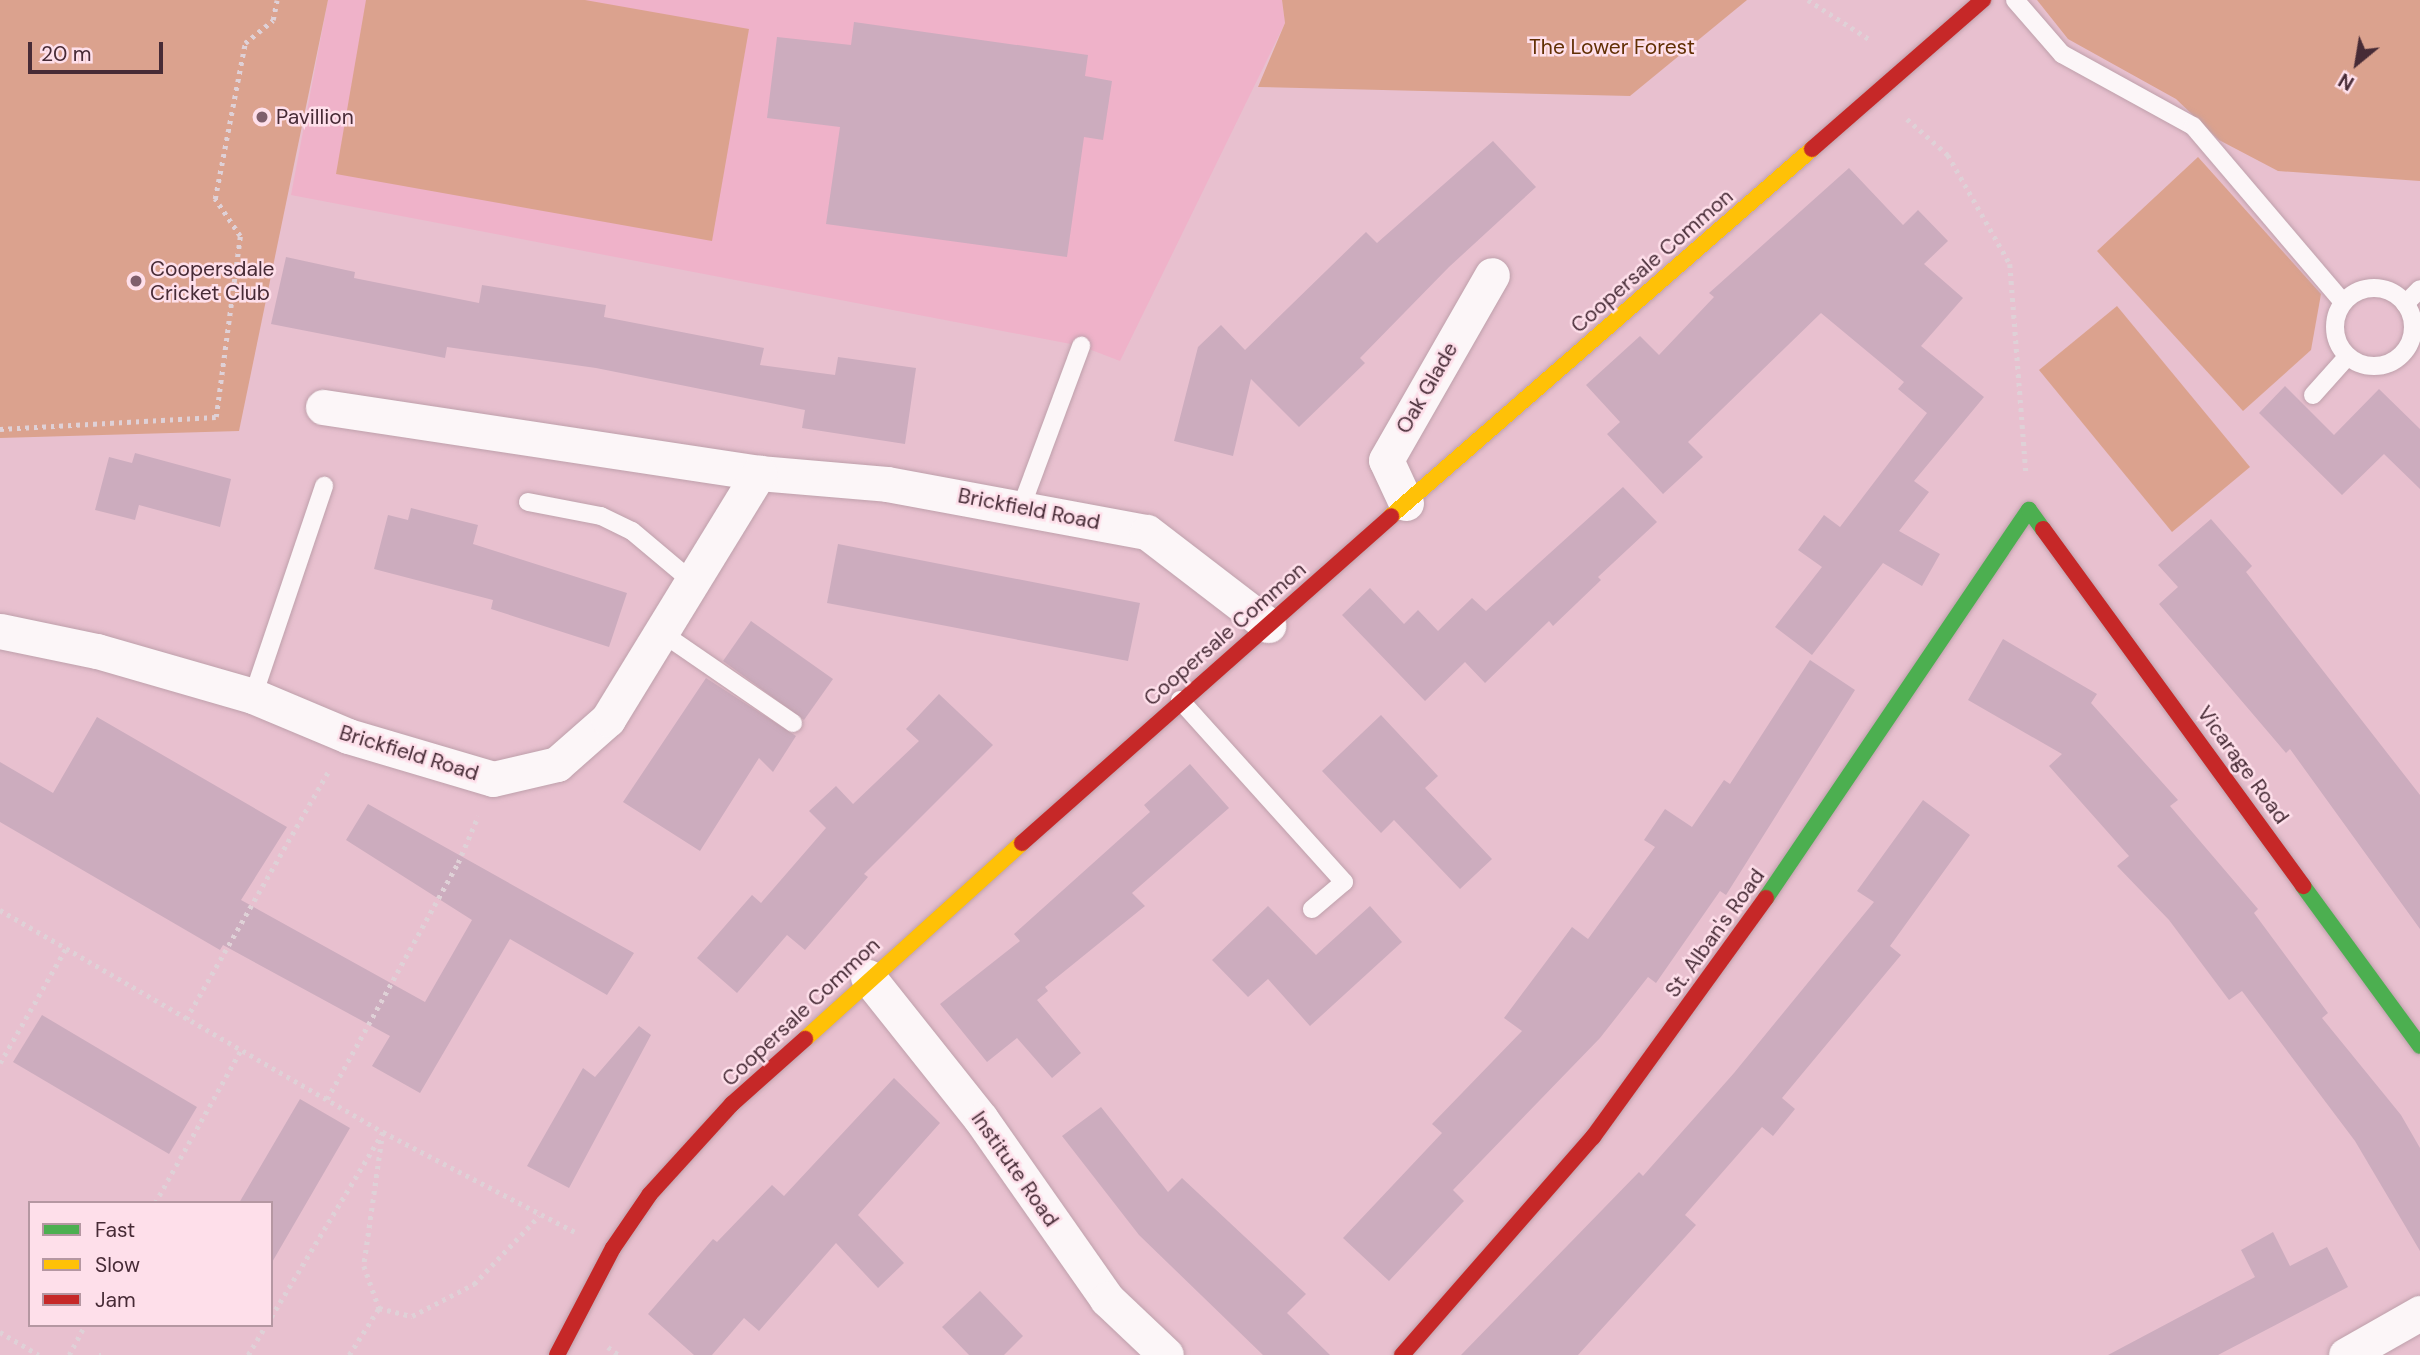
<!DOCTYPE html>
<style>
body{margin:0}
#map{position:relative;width:2420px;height:1355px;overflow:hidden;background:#e8c0cf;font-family:"DM Sans",sans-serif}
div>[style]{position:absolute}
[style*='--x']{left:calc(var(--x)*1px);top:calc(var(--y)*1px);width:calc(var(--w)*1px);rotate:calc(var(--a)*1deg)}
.built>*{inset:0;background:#efb2c9}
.green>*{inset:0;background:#dba28e}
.building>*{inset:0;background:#ccacbe}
.path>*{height:4.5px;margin-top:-2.25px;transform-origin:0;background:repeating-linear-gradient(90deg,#dfd1d7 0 3.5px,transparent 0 8.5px)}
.roads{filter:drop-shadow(0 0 2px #bea0ab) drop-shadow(0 0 2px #bea0ab)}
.lane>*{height:18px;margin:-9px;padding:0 9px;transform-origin:9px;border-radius:9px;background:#fcf6f8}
.lane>.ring{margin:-9px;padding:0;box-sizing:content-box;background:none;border:18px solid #fcf6f8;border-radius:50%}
.street>*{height:35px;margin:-17.5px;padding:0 17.5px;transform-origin:17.5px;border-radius:17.5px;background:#fcf6f8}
.fast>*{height:16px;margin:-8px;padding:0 8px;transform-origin:8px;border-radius:8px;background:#4caf50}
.slow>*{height:16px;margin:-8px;padding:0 8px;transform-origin:8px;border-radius:8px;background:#ffc107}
.jam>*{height:16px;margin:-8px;padding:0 8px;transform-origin:8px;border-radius:8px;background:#c62828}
.dots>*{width:19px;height:19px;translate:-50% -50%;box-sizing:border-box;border:4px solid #fedfea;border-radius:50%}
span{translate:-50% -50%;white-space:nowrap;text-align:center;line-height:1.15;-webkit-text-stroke:5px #fedfea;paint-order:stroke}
.park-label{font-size:21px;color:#612f03}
.poi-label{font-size:21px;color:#472b36}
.left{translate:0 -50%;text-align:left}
.street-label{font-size:21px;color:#472b36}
.legend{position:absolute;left:28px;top:1201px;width:245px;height:126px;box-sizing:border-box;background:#fedfea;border:2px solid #b597a2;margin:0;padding:9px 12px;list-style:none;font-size:21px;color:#472b36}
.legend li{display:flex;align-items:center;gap:14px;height:35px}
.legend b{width:35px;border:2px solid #b597a2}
.north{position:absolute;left:2322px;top:28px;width:70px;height:70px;-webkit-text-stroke:5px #fedfea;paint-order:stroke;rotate:210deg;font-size:19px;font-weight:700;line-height:28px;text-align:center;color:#472b36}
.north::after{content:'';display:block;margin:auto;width:24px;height:32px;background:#472b36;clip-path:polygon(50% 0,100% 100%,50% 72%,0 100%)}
.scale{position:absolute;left:28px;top:42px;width:135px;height:32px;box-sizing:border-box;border:4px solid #472b36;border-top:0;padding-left:9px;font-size:21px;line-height:24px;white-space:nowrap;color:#472b36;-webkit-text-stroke:5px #fedfea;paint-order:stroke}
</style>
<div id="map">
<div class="built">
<div style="clip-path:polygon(328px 0,1282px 0,1285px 23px,1120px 361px,1081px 346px,291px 195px)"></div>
</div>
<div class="green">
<div style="clip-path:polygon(0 0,328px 0,239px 431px,0 438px)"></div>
<div style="clip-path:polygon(366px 0,585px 0,749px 29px,712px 241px,336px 174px)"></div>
<div style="clip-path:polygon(1282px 0,1747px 0,1630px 96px,1258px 87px,1285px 23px)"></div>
<div style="clip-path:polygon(2037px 0,2420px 0,2420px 181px,2278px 171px,2219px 140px,2176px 99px,2068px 39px)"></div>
<div style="clip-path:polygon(2198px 157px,2321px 294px,2311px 350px,2243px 411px,2097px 251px)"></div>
<div style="clip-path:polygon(2117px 306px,2250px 467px,2172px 532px,2039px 370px)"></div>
</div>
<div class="building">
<div style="clip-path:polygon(854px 22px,1088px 55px,1085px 76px,1112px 81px,1103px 140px,1084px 137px,1067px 257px,826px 224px,840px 127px,767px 118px,777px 37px,851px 45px)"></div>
<div style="clip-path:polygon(1493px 141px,1536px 187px,1449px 267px,1360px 358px,1365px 363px,1299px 427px,1251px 379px,1233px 456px,1174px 441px,1198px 347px,1221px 325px,1245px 350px,1366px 232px,1377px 243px)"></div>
<div style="clip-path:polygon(1849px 168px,1903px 225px,1918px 210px,1948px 241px,1924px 264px,1963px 298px,1921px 346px,1984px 397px,1914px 481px,1929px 492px,1899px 531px,1940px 554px,1922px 586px,1883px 563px,1812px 655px,1775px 627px,1822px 567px,1798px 550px,1824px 515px,1840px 527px,1927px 413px,1898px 389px,1904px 382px,1821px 313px,1688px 442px,1703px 457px,1663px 494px,1607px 434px,1620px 422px,1586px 385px,1640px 336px,1659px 355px,1714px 297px,1709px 293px)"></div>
<div style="clip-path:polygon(286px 257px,355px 272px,354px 278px,479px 303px,482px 285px,606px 305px,604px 317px,764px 348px,760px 365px,835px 375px,838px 357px,916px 368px,905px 444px,802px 428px,805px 410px,596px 368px,447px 347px,445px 358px,271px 324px)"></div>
<div style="clip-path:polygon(2285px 386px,2334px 435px,2379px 389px,2420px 429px,2420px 489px,2384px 454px,2342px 495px,2259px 413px)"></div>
<div style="clip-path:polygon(135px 453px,231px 479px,220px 527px,139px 505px,135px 520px,95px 510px,109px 457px,132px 463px)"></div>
<div style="clip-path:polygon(1623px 487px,1657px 522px,1598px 577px,1601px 580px,1553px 626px,1549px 621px,1485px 683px,1465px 662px,1425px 701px,1342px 615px,1370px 588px,1404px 624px,1418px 610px,1438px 631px,1472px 598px,1486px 611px)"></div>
<div style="clip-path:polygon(411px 508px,478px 525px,473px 544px,627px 593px,609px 647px,491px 609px,493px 600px,374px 569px,388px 515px,408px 520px)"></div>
<div style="clip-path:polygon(2211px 519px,2252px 566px,2246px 572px,2420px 795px,2420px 929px,2290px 749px,2286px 753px,2159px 604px,2178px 587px,2158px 565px)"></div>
<div style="clip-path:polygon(838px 544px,1140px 603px,1128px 661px,827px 603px)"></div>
<div style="clip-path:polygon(751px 621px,833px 679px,804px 720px,723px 661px)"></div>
<div style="clip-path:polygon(2003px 639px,2097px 694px,2091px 703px,2178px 800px,2170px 806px,2258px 909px,2254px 913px,2328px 1013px,2322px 1018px,2401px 1115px,2420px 1148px,2420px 1251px,2355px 1141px,2242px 991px,2229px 1000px,2169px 920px,2117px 866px,2129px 856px,2049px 766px,2062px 754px,1968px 700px)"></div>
<div style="clip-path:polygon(1810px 660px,1855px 690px,1726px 895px,1720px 891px,1656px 983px,1648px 977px,1600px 1038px,1453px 1190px,1464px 1201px,1389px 1281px,1343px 1238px,1442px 1133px,1432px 1124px,1522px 1031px,1504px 1018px,1572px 927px,1588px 939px,1655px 847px,1644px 840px,1665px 809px,1692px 827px,1724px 780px,1730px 784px)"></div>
<div style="clip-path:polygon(706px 678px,796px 736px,773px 772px,759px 758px,700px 851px,623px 802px)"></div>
<div style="clip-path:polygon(939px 694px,993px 745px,864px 874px,868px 877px,805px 950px,787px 935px,737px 993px,697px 958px,752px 895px,761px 903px,826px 828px,809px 811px,836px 786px,853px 804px,919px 741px,906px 729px)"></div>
<div style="clip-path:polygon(1381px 715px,1438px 776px,1425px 788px,1492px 859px,1460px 889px,1394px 820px,1381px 833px,1322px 771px)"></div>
<div style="clip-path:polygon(97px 717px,287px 827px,241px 900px,425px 1002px,472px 920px,346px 840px,368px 804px,634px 953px,607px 995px,510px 939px,420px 1093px,372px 1066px,390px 1036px,223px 945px,220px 950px,0 822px,0 762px,53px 793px)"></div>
<div style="clip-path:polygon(1190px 764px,1229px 808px,1132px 893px,1145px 906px,1045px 987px,1048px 991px,1037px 1000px,1081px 1053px,1052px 1078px,1017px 1038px,987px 1062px,940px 1004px,1020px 941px,1014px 934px,1150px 812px,1144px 805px)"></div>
<div style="clip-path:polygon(1923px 800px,1970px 835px,1890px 946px,1901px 955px,1782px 1098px,1795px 1109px,1773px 1136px,1762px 1127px,1685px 1215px,1696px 1225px,1578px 1355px,1461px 1355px,1639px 1172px,1643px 1176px,1734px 1073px,1874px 902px,1857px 891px)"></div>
<div style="clip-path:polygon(1268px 906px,1316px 955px,1370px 906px,1402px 942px,1310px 1026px,1268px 979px,1248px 997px,1212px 960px)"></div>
<div style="clip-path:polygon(42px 1015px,197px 1107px,169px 1154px,13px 1062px)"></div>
<div style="clip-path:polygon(639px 1026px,651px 1035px,569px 1188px,527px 1166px,583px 1068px,595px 1077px)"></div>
<div style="clip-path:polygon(894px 1078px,940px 1123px,858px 1215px,904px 1263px,878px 1288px,836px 1243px,759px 1331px,744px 1318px,712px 1355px,694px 1355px,648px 1314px,713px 1239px,717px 1242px,772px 1185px,784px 1196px)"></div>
<div style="clip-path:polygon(300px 1099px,350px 1128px,271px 1264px,271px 1203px,239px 1203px)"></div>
<div style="clip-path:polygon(1101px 1107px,1168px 1192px,1182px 1178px,1306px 1294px,1287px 1313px,1330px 1355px,1263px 1355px,1139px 1235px,1062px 1136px)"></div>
<div style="clip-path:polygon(2273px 1232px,2290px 1266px,2327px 1247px,2348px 1287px,2218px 1355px,2108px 1355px,2255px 1277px,2241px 1250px)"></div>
<div style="clip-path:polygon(980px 1291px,1023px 1336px,1004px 1355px,969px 1355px,942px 1327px)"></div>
</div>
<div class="path">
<div style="--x:1808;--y:0;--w:76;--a:32.6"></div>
<div style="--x:1907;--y:119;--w:55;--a:41.3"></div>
<div style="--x:1948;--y:155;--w:125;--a:60.4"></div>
<div style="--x:2010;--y:264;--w:208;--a:85.6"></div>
<div style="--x:0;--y:429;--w:216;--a:-3.2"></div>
<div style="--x:216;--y:417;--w:183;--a:-82.4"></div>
<div style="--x:240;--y:236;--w:45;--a:-124"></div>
<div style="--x:215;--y:199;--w:159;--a:-79.1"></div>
<div style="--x:245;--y:43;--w:36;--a:-39"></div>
<div style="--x:273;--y:20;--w:20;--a:-79"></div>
<div style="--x:0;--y:910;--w:443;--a:30.1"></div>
<div style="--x:383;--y:1132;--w:135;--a:98.1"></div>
<div style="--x:364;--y:1266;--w:45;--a:70.3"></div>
<div style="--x:379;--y:1308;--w:34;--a:14"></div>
<div style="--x:412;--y:1316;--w:70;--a:-27.3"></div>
<div style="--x:474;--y:1284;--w:94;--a:-46.3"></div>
<div style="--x:186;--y:1019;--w:287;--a:-60.1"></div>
<div style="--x:0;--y:1063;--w:133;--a:-60.1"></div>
<div style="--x:327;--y:1099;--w:270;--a:-61"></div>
<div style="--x:458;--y:863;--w:51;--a:-66.9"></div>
<div style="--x:155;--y:1203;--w:176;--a:-60.7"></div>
<div style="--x:271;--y:1317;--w:216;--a:-58.8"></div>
<div style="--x:383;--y:1132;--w:216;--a:27.5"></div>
<div style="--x:0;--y:1332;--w:45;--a:30.5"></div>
<div style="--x:608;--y:1347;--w:14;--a:36"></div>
<div style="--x:69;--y:1355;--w:34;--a:-62"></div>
<div style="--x:99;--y:1355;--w:2;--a:0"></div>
<div style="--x:248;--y:1355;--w:35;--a:-59"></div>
<div style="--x:349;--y:1355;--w:56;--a:-57.4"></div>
</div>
<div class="roads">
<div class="lane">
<div style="--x:2015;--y:0;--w:72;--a:49"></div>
<div style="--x:2062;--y:54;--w:149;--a:28.8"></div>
<div style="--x:2193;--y:126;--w:231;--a:49.6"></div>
<div class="ring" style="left:2335px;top:288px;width:60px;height:60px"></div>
<div style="--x:2405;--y:304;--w:21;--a:-45"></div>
<div style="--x:2313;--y:395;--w:51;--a:-48.2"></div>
<div style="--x:528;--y:502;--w:74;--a:10.9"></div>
<div style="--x:601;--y:516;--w:34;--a:26"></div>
<div style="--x:632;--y:531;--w:81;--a:40"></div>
<div style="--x:1022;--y:505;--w:170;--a:-69.6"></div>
<div style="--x:662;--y:633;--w:159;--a:34.5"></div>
<div style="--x:253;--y:696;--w:222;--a:-71.3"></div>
<div style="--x:1180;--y:700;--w:245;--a:48"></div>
<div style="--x:1344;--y:882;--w:42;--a:139.8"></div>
</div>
<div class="street">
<div style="--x:323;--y:407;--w:441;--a:8.6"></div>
<div style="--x:759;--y:473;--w:128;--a:4.9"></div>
<div style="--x:887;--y:484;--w:264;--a:10.5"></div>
<div style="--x:1147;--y:532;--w:153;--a:37.5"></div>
<div style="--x:1406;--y:503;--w:47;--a:-114.9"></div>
<div style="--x:1386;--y:460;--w:213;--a:-60.2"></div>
<div style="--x:0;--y:631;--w:99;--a:11.7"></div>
<div style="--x:97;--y:651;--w:162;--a:16.1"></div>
<div style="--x:253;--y:696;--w:103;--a:22.8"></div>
<div style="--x:348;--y:736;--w:151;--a:16.5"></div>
<div style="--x:493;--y:779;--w:66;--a:-13.2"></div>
<div style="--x:557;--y:764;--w:68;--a:-41.4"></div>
<div style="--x:608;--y:719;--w:289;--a:-58.5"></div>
<div style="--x:868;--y:977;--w:181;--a:51.5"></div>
<div style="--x:981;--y:1119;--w:220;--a:55"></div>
<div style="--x:1107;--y:1299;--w:81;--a:43.5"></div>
<div style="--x:2346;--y:1355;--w:85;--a:-29.6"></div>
</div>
<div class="fast">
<div style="--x:2303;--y:886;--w:198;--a:53.8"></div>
<div style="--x:1766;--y:898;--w:469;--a:-55.9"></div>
<div style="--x:2029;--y:510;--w:24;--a:54"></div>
</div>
<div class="slow">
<div style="--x:1391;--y:516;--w:559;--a:-41.08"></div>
<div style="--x:805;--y:1039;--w:292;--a:-42.1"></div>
</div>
<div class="jam">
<div style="--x:1812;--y:149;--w:227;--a:-41.1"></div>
<div style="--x:2043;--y:529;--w:442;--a:53.9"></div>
<div style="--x:1022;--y:843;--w:493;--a:-41.5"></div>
<div style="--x:557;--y:1355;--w:121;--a:-62.4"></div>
<div style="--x:613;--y:1248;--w:65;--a:-55.6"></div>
<div style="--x:650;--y:1194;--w:122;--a:-47.7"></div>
<div style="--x:732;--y:1104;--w:98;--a:-41.7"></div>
<div style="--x:1402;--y:1355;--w:290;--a:-48.8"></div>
<div style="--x:1593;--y:1137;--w:295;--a:-54.1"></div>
</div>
</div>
<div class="dots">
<div style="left:262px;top:117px;background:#7f5f6c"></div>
<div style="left:136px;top:281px;background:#7f5f6c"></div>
</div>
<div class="park-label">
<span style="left:1612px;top:47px">The Lower Forest</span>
</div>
<div class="poi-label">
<span class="left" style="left:276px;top:117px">Pavillion</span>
<span class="left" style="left:150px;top:281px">Coopersdale<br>Cricket Club</span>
</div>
<div class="street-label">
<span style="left:1652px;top:261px;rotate:-41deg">Coopersale Common</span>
<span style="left:1427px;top:388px;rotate:-60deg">Oak Glade</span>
<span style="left:1029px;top:509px;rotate:11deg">Brickfield Road</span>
<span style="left:1225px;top:634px;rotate:-41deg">Coopersale Common</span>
<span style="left:409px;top:753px;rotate:17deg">Brickfield Road</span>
<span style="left:2243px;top:765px;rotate:54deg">Vicarage Road</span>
<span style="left:1715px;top:933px;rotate:-54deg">St. Alban's Road</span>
<span style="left:801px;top:1012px;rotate:-43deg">Coopersale Common</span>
<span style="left:1015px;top:1169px;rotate:55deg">Institute Road</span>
</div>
<ul class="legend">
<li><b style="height:9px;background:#4caf50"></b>Fast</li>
<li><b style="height:9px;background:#ffc107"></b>Slow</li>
<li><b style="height:9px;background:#c62828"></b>Jam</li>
</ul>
<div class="north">N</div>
<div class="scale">20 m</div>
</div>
